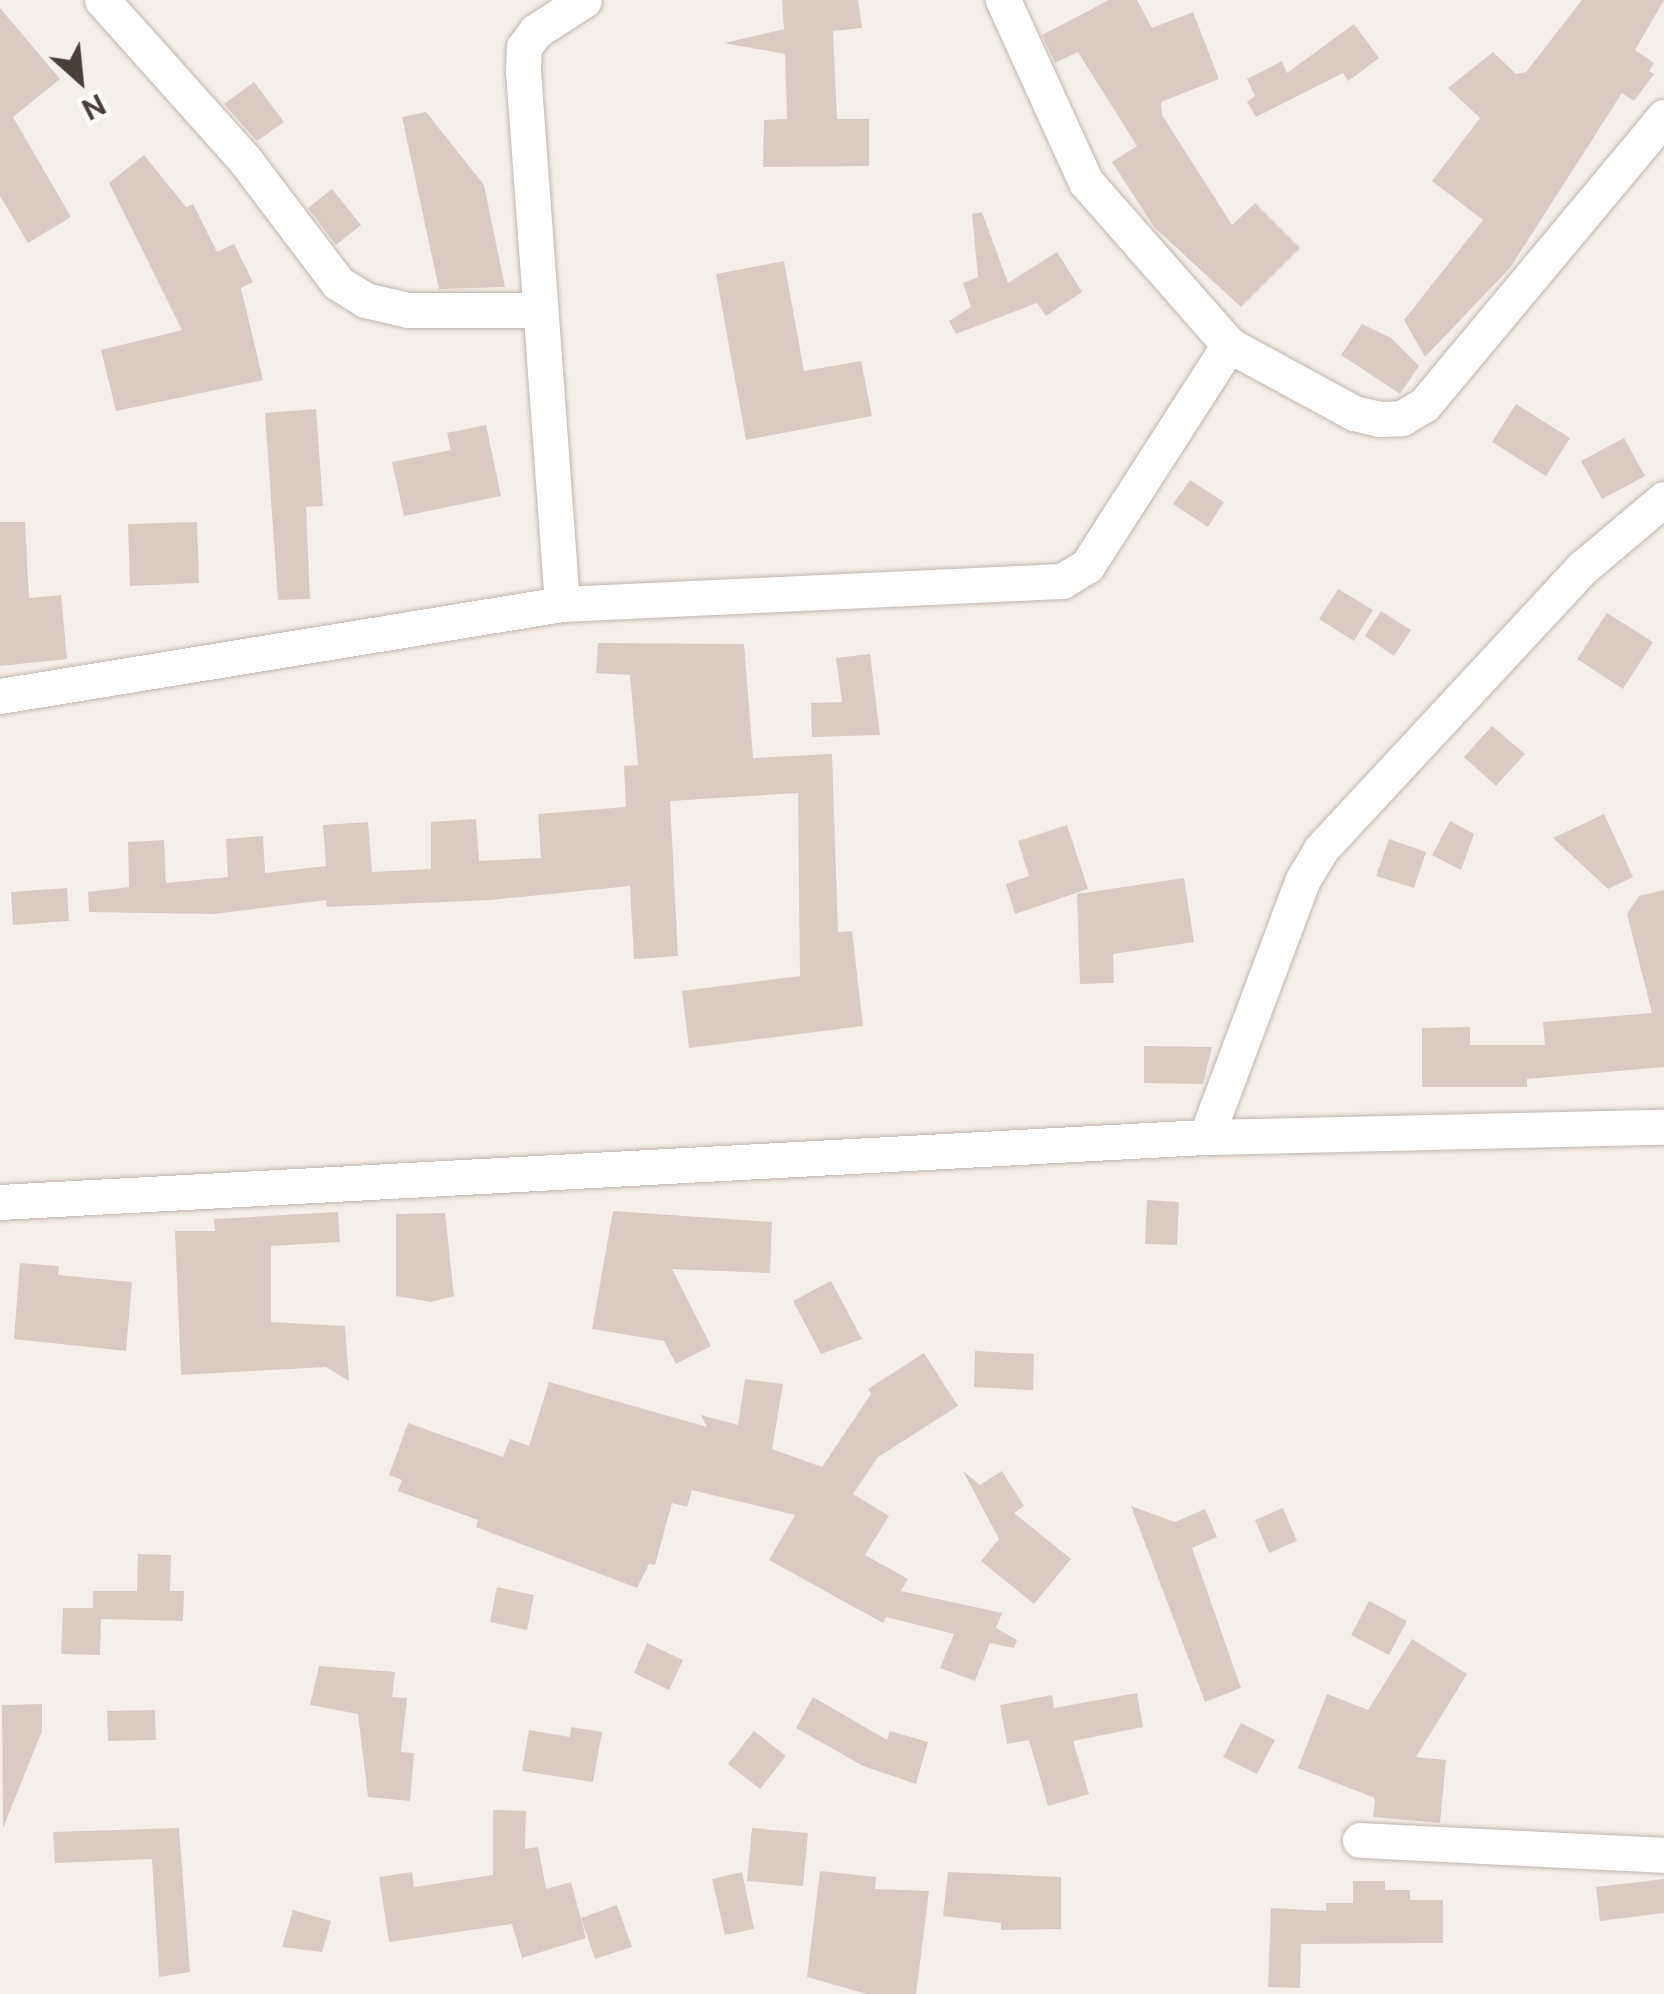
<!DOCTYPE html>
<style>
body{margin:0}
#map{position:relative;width:1664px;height:1994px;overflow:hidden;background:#f5efea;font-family:"Public Sans",sans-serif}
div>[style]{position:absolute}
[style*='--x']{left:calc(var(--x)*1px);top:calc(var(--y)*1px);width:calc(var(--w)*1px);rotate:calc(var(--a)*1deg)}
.building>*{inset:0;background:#dacbc2}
.roads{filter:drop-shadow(0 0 2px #c1b5ac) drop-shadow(0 0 2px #c1b5ac)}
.minor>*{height:35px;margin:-17.5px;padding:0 17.5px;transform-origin:17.5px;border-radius:17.5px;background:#fff}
span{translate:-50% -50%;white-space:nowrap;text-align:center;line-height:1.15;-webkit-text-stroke:10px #fff;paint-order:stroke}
.north{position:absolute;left:30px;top:30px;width:100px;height:100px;-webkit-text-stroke:8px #fff;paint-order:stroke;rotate:153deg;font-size:28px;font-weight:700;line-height:40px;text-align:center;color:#493f38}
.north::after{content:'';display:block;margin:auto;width:35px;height:45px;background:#493f38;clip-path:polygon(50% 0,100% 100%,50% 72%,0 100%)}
</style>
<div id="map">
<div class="building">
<div style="clip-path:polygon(782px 0,858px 0,862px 28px,833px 31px,837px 119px,869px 119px,869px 166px,763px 167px,764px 120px,787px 119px,785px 54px,724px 43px,784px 29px)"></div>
<div style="clip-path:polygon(1109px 0,1137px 0,1152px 28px,1193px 12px,1219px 79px,1161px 102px,1162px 115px,1232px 225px,1255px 203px,1300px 248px,1241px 307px,1154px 227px,1112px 162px,1137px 146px,1078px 52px,1055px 63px,1042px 35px)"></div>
<div style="clip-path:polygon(1582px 0,1664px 0,1635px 50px,1654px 63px,1649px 71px,1654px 74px,1634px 101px,1622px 93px,1510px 268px,1425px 357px,1404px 320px,1483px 220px,1432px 181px,1480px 118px,1448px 88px,1493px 52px,1516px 74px,1526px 72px)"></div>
<div style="clip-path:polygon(0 8px,60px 79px,13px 117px,71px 217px,28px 243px,0 196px)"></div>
<div style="clip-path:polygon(1354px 24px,1379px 58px,1348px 81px,1343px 73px,1256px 117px,1247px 102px,1255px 96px,1247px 79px,1282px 61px,1287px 73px)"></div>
<div style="clip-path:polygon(254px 82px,284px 122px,257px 141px,224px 104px)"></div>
<div style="clip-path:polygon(426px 112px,484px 185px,505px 287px,439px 289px,402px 117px)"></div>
<div style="clip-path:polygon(144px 155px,186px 207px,193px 204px,217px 252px,234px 244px,253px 282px,241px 288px,263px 380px,116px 411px,101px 350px,182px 330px,109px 183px)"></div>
<div style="clip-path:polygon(332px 189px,361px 225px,336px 245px,308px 208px)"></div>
<div style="clip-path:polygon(982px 212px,1008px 283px,1057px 252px,1082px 292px,1046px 316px,1037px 303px,956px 334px,949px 321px,971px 307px,963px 283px,978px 277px,972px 214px)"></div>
<div style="clip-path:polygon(784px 261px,804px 371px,861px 361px,872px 416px,746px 440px,716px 274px)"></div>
<div style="clip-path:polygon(1362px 324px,1391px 338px,1419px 366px,1400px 394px,1341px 355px)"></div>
<div style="clip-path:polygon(1516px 404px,1570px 438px,1546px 476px,1492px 442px)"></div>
<div style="clip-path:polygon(316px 409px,323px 506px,306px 507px,310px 599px,278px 600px,265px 413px)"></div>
<div style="clip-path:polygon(486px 425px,501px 496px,404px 516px,392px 462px,451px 450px,447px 433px)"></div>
<div style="clip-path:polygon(1624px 438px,1645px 476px,1602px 499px,1581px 461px)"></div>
<div style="clip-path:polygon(1190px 480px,1224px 502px,1208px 527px,1173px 504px)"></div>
<div style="clip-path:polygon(0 522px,25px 522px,29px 598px,61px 595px,67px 659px,0 666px)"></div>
<div style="clip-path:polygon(197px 522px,199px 583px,130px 586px,128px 524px)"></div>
<div style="clip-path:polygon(1338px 589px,1373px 610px,1354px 641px,1319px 619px)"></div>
<div style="clip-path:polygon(1381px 611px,1411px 630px,1394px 656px,1365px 636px)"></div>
<div style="clip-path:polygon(1607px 613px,1653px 642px,1623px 689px,1577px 659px)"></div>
<div style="clip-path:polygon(598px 643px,744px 644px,753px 758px,832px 754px,838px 932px,852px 931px,863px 1026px,689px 1048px,682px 991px,800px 976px,798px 793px,670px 801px,678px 956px,634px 959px,630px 886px,491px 900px,327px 907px,326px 900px,214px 914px,89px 912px,88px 892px,129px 887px,128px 842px,164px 840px,166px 883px,228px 877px,226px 839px,263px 836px,265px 873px,326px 866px,323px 825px,368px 822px,372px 872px,431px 869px,431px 822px,476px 819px,479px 861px,541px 858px,538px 814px,626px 807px,624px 766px,638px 765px,630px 675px,596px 673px)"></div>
<div style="clip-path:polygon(870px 654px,880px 735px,812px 737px,811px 703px,842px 702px,836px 658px)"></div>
<div style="clip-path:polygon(1492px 726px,1525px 754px,1496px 786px,1464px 757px)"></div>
<div style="clip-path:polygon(1604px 814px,1633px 877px,1608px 889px,1553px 838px)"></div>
<div style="clip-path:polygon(1450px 821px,1474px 834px,1461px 870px,1432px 855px)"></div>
<div style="clip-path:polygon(1067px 825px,1088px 889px,1015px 914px,1006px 884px,1029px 876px,1018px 841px)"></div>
<div style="clip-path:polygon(1389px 839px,1426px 852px,1414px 888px,1376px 876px)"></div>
<div style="clip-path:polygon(1184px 878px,1194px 942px,1113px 954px,1114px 983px,1080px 984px,1077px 894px)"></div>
<div style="clip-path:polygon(67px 888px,69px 921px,13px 925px,11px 892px)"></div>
<div style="clip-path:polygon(1664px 890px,1664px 1067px,1527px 1079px,1527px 1087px,1422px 1087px,1422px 1028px,1470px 1027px,1470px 1045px,1545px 1045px,1543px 1022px,1652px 1013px,1627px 914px,1639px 896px)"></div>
<div style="clip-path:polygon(1144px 1046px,1212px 1047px,1203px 1084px,1144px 1083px)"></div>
<div style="clip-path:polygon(1147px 1200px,1179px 1202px,1177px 1245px,1145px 1244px)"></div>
<div style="clip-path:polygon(613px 1211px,772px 1222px,770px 1273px,672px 1269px,711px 1346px,676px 1364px,664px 1341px,592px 1329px)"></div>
<div style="clip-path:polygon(338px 1212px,340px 1242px,271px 1246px,271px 1322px,345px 1326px,349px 1381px,326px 1367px,181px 1375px,175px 1231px,215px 1231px,214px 1219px)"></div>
<div style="clip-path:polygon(445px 1213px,454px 1296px,431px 1302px,396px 1296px,396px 1214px)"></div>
<div style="clip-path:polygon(20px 1263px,59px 1266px,58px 1275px,132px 1282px,126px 1351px,14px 1339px)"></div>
<div style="clip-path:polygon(831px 1281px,862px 1339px,821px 1354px,793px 1301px)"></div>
<div style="clip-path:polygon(975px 1351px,1034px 1354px,1033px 1390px,974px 1387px)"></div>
<div style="clip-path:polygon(924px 1353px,958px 1406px,878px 1457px,853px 1494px,889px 1516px,865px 1555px,908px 1579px,901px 1591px,1002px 1613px,996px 1628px,1017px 1640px,1014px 1648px,990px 1643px,975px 1681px,940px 1668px,954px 1634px,886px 1617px,883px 1623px,769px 1560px,795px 1515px,692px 1490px,687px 1507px,672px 1503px,655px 1565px,649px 1564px,637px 1588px,476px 1527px,478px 1520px,398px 1491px,402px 1480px,389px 1475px,408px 1423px,503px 1457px,510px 1439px,529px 1446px,549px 1382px,707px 1427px,701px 1415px,738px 1425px,745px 1379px,783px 1384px,772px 1449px,822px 1467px,871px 1394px,868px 1389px)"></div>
<div style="clip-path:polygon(963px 1471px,980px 1485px,1002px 1471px,1024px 1506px,1014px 1513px,1071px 1559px,1034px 1604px,981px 1561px,999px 1539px)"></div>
<div style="clip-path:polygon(1131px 1506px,1175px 1522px,1205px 1509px,1217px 1537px,1192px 1548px,1241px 1688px,1205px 1702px)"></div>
<div style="clip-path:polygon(1283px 1508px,1297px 1541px,1269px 1553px,1255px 1520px)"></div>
<div style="clip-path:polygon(138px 1554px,171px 1555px,170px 1591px,184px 1591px,183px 1621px,101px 1619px,100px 1655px,61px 1654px,63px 1608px,93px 1608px,93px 1591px,137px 1591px)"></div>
<div style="clip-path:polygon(497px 1587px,534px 1595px,527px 1630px,490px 1622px)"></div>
<div style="clip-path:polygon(1369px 1601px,1407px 1621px,1389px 1655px,1351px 1635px)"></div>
<div style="clip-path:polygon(1412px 1639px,1467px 1674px,1416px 1757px,1446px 1760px,1440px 1823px,1373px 1817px,1375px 1798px,1298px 1768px,1327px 1694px,1368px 1710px)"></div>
<div style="clip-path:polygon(647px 1643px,683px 1660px,669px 1690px,634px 1673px)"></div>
<div style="clip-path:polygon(319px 1666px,395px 1672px,392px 1697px,407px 1698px,401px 1752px,414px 1753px,410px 1801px,368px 1797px,358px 1714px,310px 1705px)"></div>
<div style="clip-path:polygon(1137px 1693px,1143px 1727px,1073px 1741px,1089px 1794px,1048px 1806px,1029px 1740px,1007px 1744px,1000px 1705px,1052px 1695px,1054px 1708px)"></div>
<div style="clip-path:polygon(813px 1697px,887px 1740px,890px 1731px,928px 1742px,916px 1784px,863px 1766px,796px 1728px)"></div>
<div style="clip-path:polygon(42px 1704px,42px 1731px,3px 1828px,2px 1705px)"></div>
<div style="clip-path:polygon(155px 1710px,156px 1740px,108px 1741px,107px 1711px)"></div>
<div style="clip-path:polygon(1241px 1723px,1275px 1740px,1257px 1774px,1223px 1757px)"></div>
<div style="clip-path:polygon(571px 1727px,602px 1732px,593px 1782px,522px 1771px,529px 1730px,570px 1737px)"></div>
<div style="clip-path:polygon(754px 1731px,786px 1756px,760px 1789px,728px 1764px)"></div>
<div style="clip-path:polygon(493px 1810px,526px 1811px,525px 1849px,538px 1847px,546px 1889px,571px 1882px,586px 1938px,522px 1958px,512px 1924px,389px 1942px,379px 1877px,412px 1872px,414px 1887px,493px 1875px)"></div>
<div style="clip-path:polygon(179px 1828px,190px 1972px,159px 1977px,152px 1859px,55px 1863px,53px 1832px)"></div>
<div style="clip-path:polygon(752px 1828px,808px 1833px,803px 1886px,747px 1881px)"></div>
<div style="clip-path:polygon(820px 1871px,876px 1877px,875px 1889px,929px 1891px,916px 1994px,867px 1994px,807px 1977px)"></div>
<div style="clip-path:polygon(742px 1872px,754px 1929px,725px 1935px,712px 1879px)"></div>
<div style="clip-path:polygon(948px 1872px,1061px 1877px,1061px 1929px,1001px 1930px,1001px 1923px,943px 1916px)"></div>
<div style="clip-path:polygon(1664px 1879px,1664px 1913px,1600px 1921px,1596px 1887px)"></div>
<div style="clip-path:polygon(1353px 1881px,1385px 1881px,1385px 1890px,1410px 1890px,1410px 1900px,1443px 1900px,1443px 1943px,1301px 1944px,1300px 1988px,1268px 1987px,1271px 1908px,1326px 1911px,1326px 1903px,1353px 1903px)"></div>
<div style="clip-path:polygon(617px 1905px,632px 1947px,595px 1959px,581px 1918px)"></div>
<div style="clip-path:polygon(293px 1910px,331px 1921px,322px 1952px,282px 1947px)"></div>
</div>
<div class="roads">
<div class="minor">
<div style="--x:102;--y:0;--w:215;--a:48.2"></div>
<div style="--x:245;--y:160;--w:154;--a:52.9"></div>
<div style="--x:338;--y:283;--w:32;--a:32"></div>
<div style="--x:365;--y:300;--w:44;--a:13.1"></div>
<div style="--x:408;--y:310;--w:132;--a:0"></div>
<div style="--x:1003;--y:0;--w:200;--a:65.5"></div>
<div style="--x:1086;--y:182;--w:217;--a:48.7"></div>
<div style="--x:1229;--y:345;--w:142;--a:28.5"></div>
<div style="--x:1354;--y:413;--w:26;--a:13"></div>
<div style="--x:1379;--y:419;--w:23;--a:-2"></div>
<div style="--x:1402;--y:418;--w:26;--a:-31"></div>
<div style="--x:1424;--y:405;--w:375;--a:-50.2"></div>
<div style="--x:562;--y:604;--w:534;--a:-94.18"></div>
<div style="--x:523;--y:71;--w:24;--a:-88"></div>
<div style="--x:524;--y:47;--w:20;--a:-53"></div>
<div style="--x:536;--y:31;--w:57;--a:-32.9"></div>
<div style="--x:0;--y:696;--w:569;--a:-9.3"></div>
<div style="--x:562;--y:604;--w:501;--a:-2.63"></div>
<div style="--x:1062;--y:581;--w:29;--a:-31"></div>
<div style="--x:1087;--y:566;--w:263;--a:-57.3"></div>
<div style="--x:1206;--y:1137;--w:273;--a:-69.4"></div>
<div style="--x:1302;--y:881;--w:37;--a:-59"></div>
<div style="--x:1321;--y:849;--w:384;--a:-47.1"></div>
<div style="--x:1582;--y:568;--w:107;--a:-40.1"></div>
<div style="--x:0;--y:1202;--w:1208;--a:-3.09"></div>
<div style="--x:1206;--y:1137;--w:458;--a:-1.3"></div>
<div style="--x:1360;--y:1840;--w:304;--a:2.8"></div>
</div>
</div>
<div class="north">N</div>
</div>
